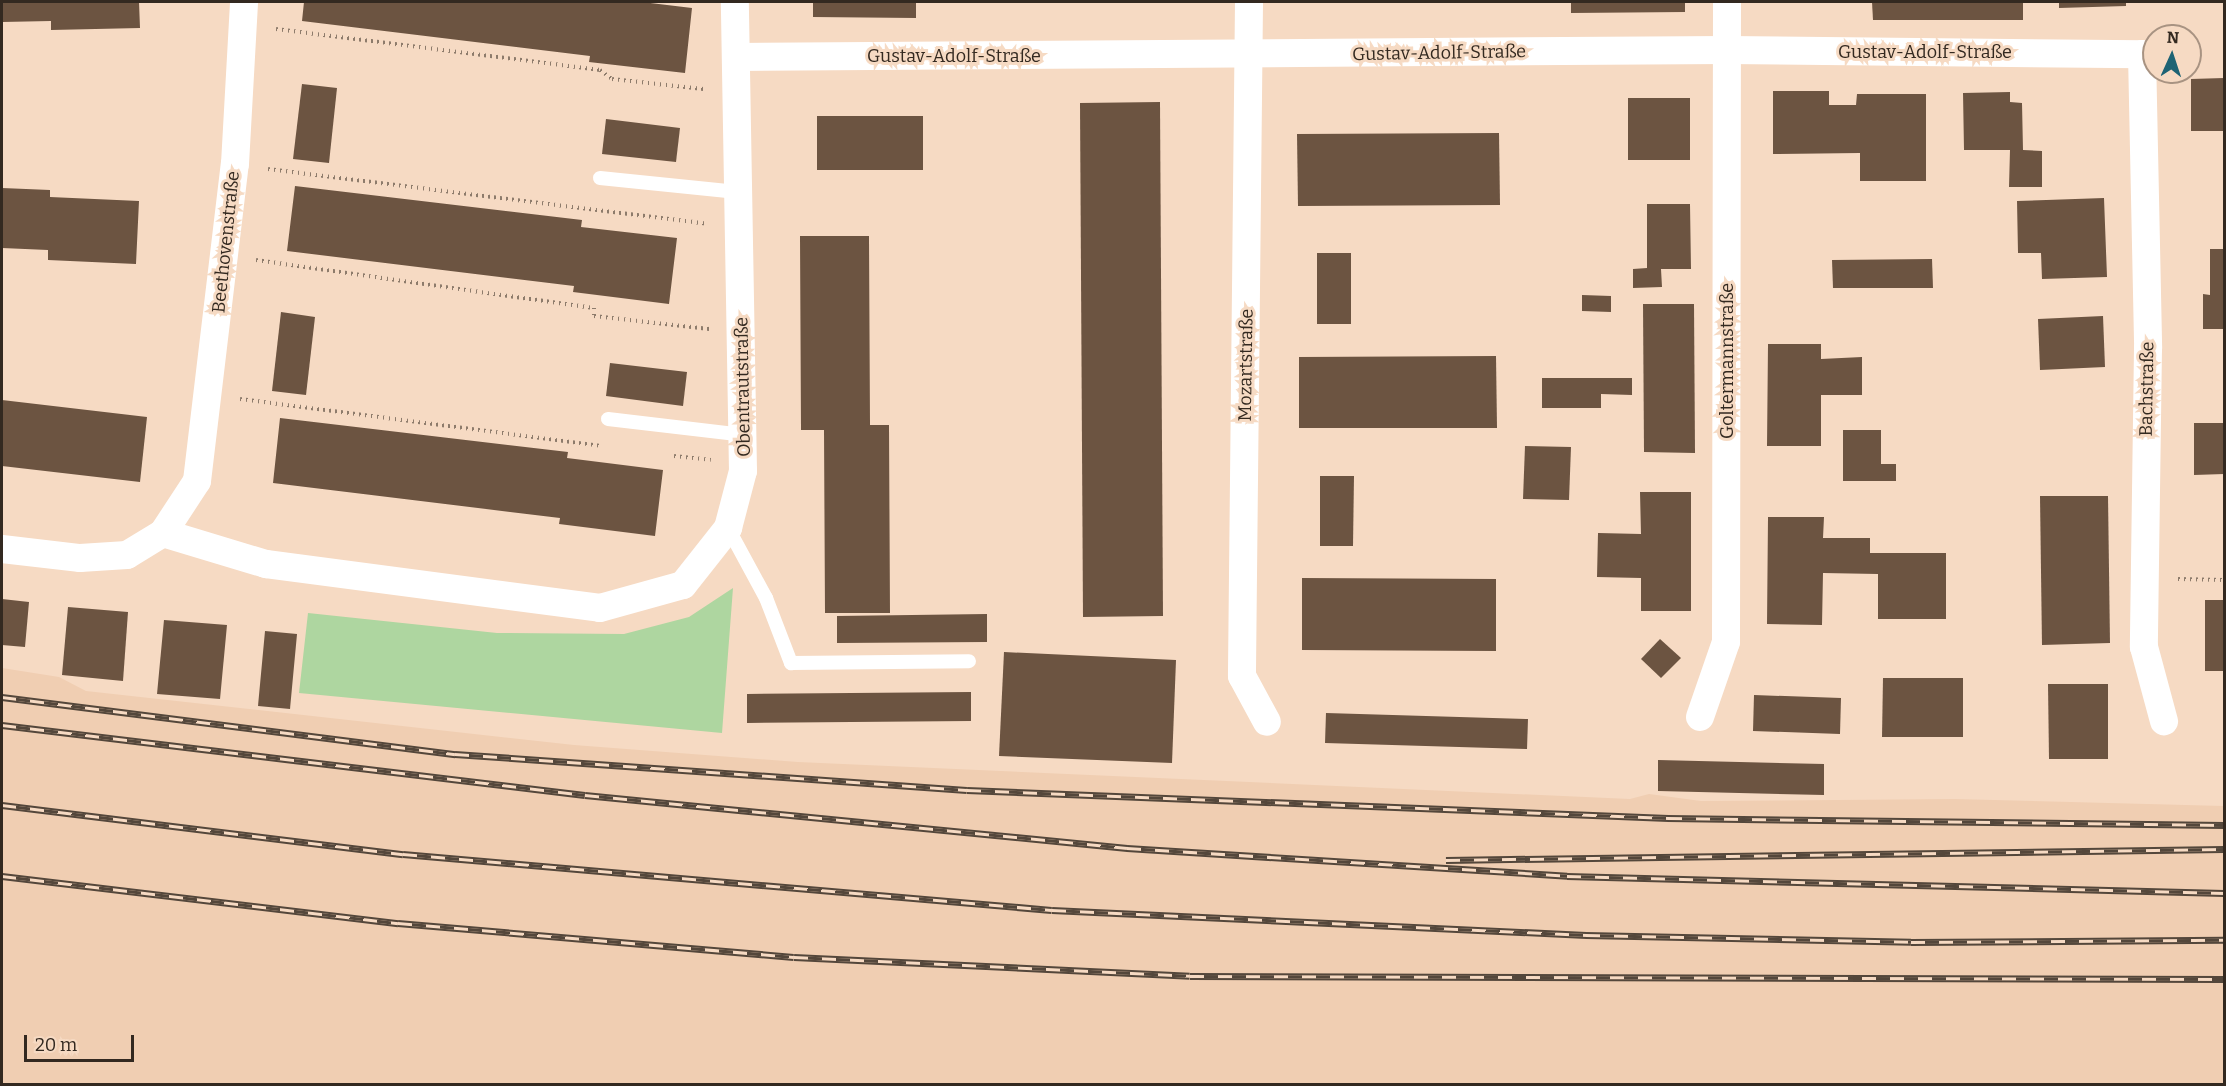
<!DOCTYPE html>
<meta charset="utf-8">
<style>
body{margin:0}
#map{position:relative;width:2226px;height:1086px;overflow:hidden;background:#f6dac3;font-family:Bitter,serif}
div>[style]{position:absolute}
[style*='--x']{left:calc(var(--x)*1px);top:calc(var(--y)*1px);width:calc(var(--w)*1px);rotate:calc(var(--a)*1deg)}
.built>*{inset:0;background:#f0ceb2}
.green>*{inset:0;background:#aed6a0}
.building>*{inset:0;background:#6c5441}
.path>*{height:4px;margin-top:-2px;transform-origin:0;background:repeating-linear-gradient(90deg,#8d7b6b 0 1.5px,transparent 0 6px)}
.lane>*{height:14px;margin:-7px;padding:0 7px;transform-origin:7px;border-radius:7px;background:#fff}
.street>*{height:28px;margin:-14px;padding:0 14px;transform-origin:14px;border-radius:14px;background:#fff}
.rail>*{height:7px;margin-top:-3.5px;transform-origin:0;background:repeating-linear-gradient(90deg,#f6dac3 0 14px,#54473b 0 28px);box-sizing:border-box;border-block:2px solid #54473b}
span{translate:-50% -50%;white-space:nowrap;text-align:center;line-height:1.15;-webkit-text-stroke:6px #f6dac3;paint-order:stroke}
.street-label{font-size:18px;color:#332920}
.frame{position:absolute;inset:0;border:3px solid #332920;pointer-events:none}
.north{position:absolute;left:2142px;top:24px;width:60px;height:60px;box-sizing:border-box;background:#f6dac3;border:2px solid #a89382;border-radius:50%;rotate:3deg;font-size:16px;font-weight:700;line-height:24px;text-align:center;color:#332920}
.north::after{content:'';display:block;margin:auto;width:21px;height:27px;background:#1e6374;clip-path:polygon(50% 0,100% 100%,50% 72%,0 100%)}
.scale{position:absolute;left:24px;top:1035px;width:110px;height:27px;box-sizing:border-box;border:3px solid #332920;border-top:0;padding-left:8px;font-size:18px;line-height:21px;white-space:nowrap;color:#332920;-webkit-text-stroke:4px #f6dac3;paint-order:stroke}
</style>
<div id="map">
<div class="built">
<div style="clip-path:polygon(2px 668px,59px 677px,86px 691px,574px 745px,798px 762px,1630px 799px,1649px 794px,1701px 801px,1954px 799px,2224px 806px,2224px 1084px,2px 1084px)"></div>
</div>
<div class="green">
<div style="clip-path:polygon(733px 588px,722px 733px,299px 693px,308px 613px,497px 633px,624px 634px,689px 617px)"></div>
</div>
<div class="building">
<div style="clip-path:polygon(2px 2px,139px 2px,140px 28px,51px 30px,51px 21px,2px 22px)"></div>
<div style="clip-path:polygon(304px 2px,642px 2px,692px 8px,685px 73px,589px 62px,590px 56px,302px 21px)"></div>
<div style="clip-path:polygon(813px 2px,916px 2px,916px 18px,813px 17px)"></div>
<div style="clip-path:polygon(1571px 2px,1685px 2px,1685px 12px,1571px 13px)"></div>
<div style="clip-path:polygon(1872px 2px,2023px 2px,2023px 20px,1873px 20px)"></div>
<div style="clip-path:polygon(2059px 2px,2126px 2px,2126px 6px,2059px 8px)"></div>
<div style="clip-path:polygon(2224px 78px,2224px 131px,2191px 131px,2191px 79px)"></div>
<div style="clip-path:polygon(302px 84px,337px 88px,329px 163px,293px 159px)"></div>
<div style="clip-path:polygon(1773px 91px,1829px 91px,1829px 105px,1856px 105px,1857px 94px,1926px 94px,1926px 181px,1860px 181px,1860px 153px,1773px 154px)"></div>
<div style="clip-path:polygon(2010px 92px,2010px 102px,2022px 103px,2023px 150px,2042px 151px,2042px 187px,2009px 187px,2010px 150px,1964px 150px,1963px 93px)"></div>
<div style="clip-path:polygon(1628px 98px,1690px 98px,1690px 160px,1628px 160px)"></div>
<div style="clip-path:polygon(1160px 102px,1163px 616px,1083px 617px,1080px 103px)"></div>
<div style="clip-path:polygon(817px 116px,923px 116px,923px 170px,817px 170px)"></div>
<div style="clip-path:polygon(606px 119px,680px 128px,676px 162px,602px 154px)"></div>
<div style="clip-path:polygon(1499px 133px,1500px 205px,1298px 206px,1297px 134px)"></div>
<div style="clip-path:polygon(295px 186px,582px 220px,581px 227px,677px 238px,669px 304px,573px 292px,574px 286px,287px 251px)"></div>
<div style="clip-path:polygon(2px 188px,50px 190px,50px 197px,139px 201px,136px 264px,48px 260px,48px 250px,2px 248px)"></div>
<div style="clip-path:polygon(2104px 198px,2107px 277px,2042px 279px,2041px 253px,2018px 253px,2017px 201px)"></div>
<div style="clip-path:polygon(1647px 204px,1690px 204px,1691px 269px,1661px 269px,1662px 287px,1633px 288px,1633px 269px,1647px 268px)"></div>
<div style="clip-path:polygon(800px 236px,869px 236px,870px 425px,889px 425px,890px 613px,825px 613px,824px 430px,801px 430px)"></div>
<div style="clip-path:polygon(2210px 249px,2224px 249px,2224px 329px,2203px 329px,2203px 294px,2210px 295px)"></div>
<div style="clip-path:polygon(1317px 253px,1351px 253px,1351px 324px,1317px 324px)"></div>
<div style="clip-path:polygon(1932px 259px,1933px 288px,1833px 288px,1832px 260px)"></div>
<div style="clip-path:polygon(1582px 295px,1611px 296px,1611px 312px,1582px 311px)"></div>
<div style="clip-path:polygon(1643px 304px,1694px 304px,1695px 453px,1644px 452px)"></div>
<div style="clip-path:polygon(281px 312px,315px 317px,306px 395px,272px 391px)"></div>
<div style="clip-path:polygon(2103px 316px,2105px 367px,2040px 370px,2038px 319px)"></div>
<div style="clip-path:polygon(1768px 344px,1821px 344px,1821px 359px,1862px 357px,1862px 395px,1821px 395px,1821px 446px,1767px 446px)"></div>
<div style="clip-path:polygon(1496px 356px,1497px 428px,1299px 428px,1299px 357px)"></div>
<div style="clip-path:polygon(610px 363px,687px 372px,683px 406px,606px 396px)"></div>
<div style="clip-path:polygon(1542px 378px,1632px 378px,1632px 395px,1601px 394px,1601px 408px,1542px 408px)"></div>
<div style="clip-path:polygon(2px 400px,147px 417px,140px 482px,2px 466px)"></div>
<div style="clip-path:polygon(280px 418px,568px 452px,567px 458px,663px 470px,655px 536px,559px 524px,560px 518px,273px 483px)"></div>
<div style="clip-path:polygon(2194px 423px,2224px 423px,2224px 474px,2194px 475px)"></div>
<div style="clip-path:polygon(1843px 430px,1881px 430px,1881px 464px,1896px 464px,1896px 481px,1843px 481px)"></div>
<div style="clip-path:polygon(1525px 446px,1571px 447px,1569px 500px,1523px 499px)"></div>
<div style="clip-path:polygon(1320px 476px,1354px 476px,1353px 546px,1320px 546px)"></div>
<div style="clip-path:polygon(1640px 492px,1691px 492px,1691px 611px,1641px 611px,1641px 578px,1597px 577px,1598px 533px,1641px 534px)"></div>
<div style="clip-path:polygon(2040px 496px,2108px 496px,2110px 643px,2042px 645px)"></div>
<div style="clip-path:polygon(1768px 517px,1824px 517px,1823px 538px,1870px 538px,1870px 553px,1946px 553px,1946px 619px,1878px 619px,1878px 574px,1823px 573px,1822px 625px,1767px 624px)"></div>
<div style="clip-path:polygon(1302px 578px,1496px 579px,1496px 651px,1302px 650px)"></div>
<div style="clip-path:polygon(2px 599px,29px 602px,25px 647px,2px 645px)"></div>
<div style="clip-path:polygon(2205px 600px,2224px 600px,2224px 671px,2205px 671px)"></div>
<div style="clip-path:polygon(68px 607px,128px 612px,123px 681px,62px 675px)"></div>
<div style="clip-path:polygon(987px 614px,987px 642px,837px 643px,837px 616px)"></div>
<div style="clip-path:polygon(164px 620px,227px 625px,220px 699px,157px 694px)"></div>
<div style="clip-path:polygon(265px 631px,297px 634px,290px 709px,258px 706px)"></div>
<div style="clip-path:polygon(1660px 639px,1681px 658px,1661px 678px,1641px 659px)"></div>
<div style="clip-path:polygon(1004px 652px,1176px 660px,1172px 763px,999px 756px)"></div>
<div style="clip-path:polygon(1883px 678px,1963px 678px,1963px 737px,1882px 737px)"></div>
<div style="clip-path:polygon(2048px 684px,2108px 684px,2108px 759px,2049px 759px)"></div>
<div style="clip-path:polygon(971px 692px,971px 721px,747px 723px,747px 694px)"></div>
<div style="clip-path:polygon(1754px 695px,1841px 698px,1840px 734px,1753px 731px)"></div>
<div style="clip-path:polygon(1326px 713px,1528px 719px,1527px 749px,1325px 743px)"></div>
<div style="clip-path:polygon(1658px 760px,1824px 764px,1824px 795px,1658px 791px)"></div>
</div>
<div class="path">
<div style="--x:276;--y:29;--w:327;--a:7.2"></div>
<div style="--x:600;--y:70;--w:15;--a:37"></div>
<div style="--x:612;--y:79;--w:92;--a:6.3"></div>
<div style="--x:268;--y:169;--w:443;--a:7.1"></div>
<div style="--x:256;--y:260;--w:341;--a:8.1"></div>
<div style="--x:594;--y:308;--w:8;--a:90"></div>
<div style="--x:594;--y:316;--w:116;--a:6.4"></div>
<div style="--x:240;--y:399;--w:364;--a:7.4"></div>
<div style="--x:674;--y:456;--w:37;--a:6"></div>
<div style="--x:2178;--y:579;--w:46;--a:1.2"></div>
</div>
<div class="lane">
<div style="--x:600;--y:178;--w:138;--a:5.8"></div>
<div style="--x:608;--y:419;--w:138;--a:6.7"></div>
<div style="--x:728;--y:528;--w:80;--a:61.5"></div>
<div style="--x:766;--y:598;--w:70;--a:69"></div>
<div style="--x:791;--y:663;--w:178;--a:-0.6"></div>
</div>
<div class="street">
<div style="--x:1249;--y:2;--w:674;--a:90.6"></div>
<div style="--x:1242;--y:676;--w:52;--a:61.5"></div>
<div style="--x:737;--y:57;--w:990;--a:-0.41"></div>
<div style="--x:1727;--y:50;--w:415;--a:0.6"></div>
<div style="--x:2142;--y:54;--w:294;--a:88.8"></div>
<div style="--x:2148;--y:348;--w:299;--a:90.8"></div>
<div style="--x:2144;--y:647;--w:77;--a:74.9"></div>
<div style="--x:163;--y:533;--w:108;--a:16.8"></div>
<div style="--x:266;--y:564;--w:337;--a:7.5"></div>
<div style="--x:600;--y:608;--w:86;--a:-15.5"></div>
<div style="--x:683;--y:585;--w:73;--a:-51.7"></div>
<div style="--x:728;--y:528;--w:59;--a:-75.3"></div>
<div style="--x:743;--y:471;--w:469;--a:-91"></div>
<div style="--x:2;--y:549;--w:79;--a:6.6"></div>
<div style="--x:80;--y:558;--w:47;--a:-3.7"></div>
<div style="--x:127;--y:555;--w:42;--a:-31.4"></div>
<div style="--x:163;--y:533;--w:62;--a:-56.8"></div>
<div style="--x:197;--y:481;--w:319;--a:-83.2"></div>
<div style="--x:235;--y:164;--w:162;--a:-86.8"></div>
<div style="--x:1700;--y:717;--w:79;--a:-70.9"></div>
<div style="--x:1726;--y:642;--w:640;--a:-89.91"></div>
</div>
<div class="rail">
<div style="--x:2;--y:697;--w:457;--a:7.2"></div>
<div style="--x:455;--y:754;--w:513;--a:4.02"></div>
<div style="--x:967;--y:790;--w:702;--a:2.29"></div>
<div style="--x:1668;--y:818;--w:556;--a:0.72"></div>
<div style="--x:2;--y:725;--w:587;--a:6.85"></div>
<div style="--x:585;--y:795;--w:545;--a:5.58"></div>
<div style="--x:1127;--y:848;--w:441;--a:3.6"></div>
<div style="--x:1567;--y:876;--w:657;--a:1.48"></div>
<div style="--x:2;--y:805;--w:404;--a:7"></div>
<div style="--x:403;--y:854;--w:651;--a:4.93"></div>
<div style="--x:1052;--y:910;--w:535;--a:2.68"></div>
<div style="--x:1586;--y:935;--w:325;--a:1.2"></div>
<div style="--x:1911;--y:942;--w:313;--a:-0.4"></div>
<div style="--x:1446;--y:860;--w:778;--a:-0.81"></div>
<div style="--x:2;--y:876;--w:399;--a:6.8"></div>
<div style="--x:398;--y:923;--w:397;--a:4.9"></div>
<div style="--x:794;--y:957;--w:396;--a:2.7"></div>
<div style="--x:1190;--y:976;--w:1034;--a:0.17"></div>
</div>
<div class="street-label">
<span style="left:1925px;top:52px">Gustav-Adolf-Straße</span>
<span style="left:1439px;top:53px;rotate:-1deg">Gustav-Adolf-Straße</span>
<span style="left:954px;top:56px">Gustav-Adolf-Straße</span>
<span style="left:226px;top:242px;rotate:-84deg">Beethovenstraße</span>
<span style="left:1727px;top:361px;rotate:-90deg">Goltermannstraße</span>
<span style="left:1246px;top:365px;rotate:-89deg">Mozartstraße</span>
<span style="left:743px;top:387px;rotate:-91deg">Obentrautstraße</span>
<span style="left:2147px;top:389px;rotate:-89deg">Bachstraße</span>
</div>
<div class="frame"></div>
<div class="north">N</div>
<div class="scale">20 m</div>
</div>
